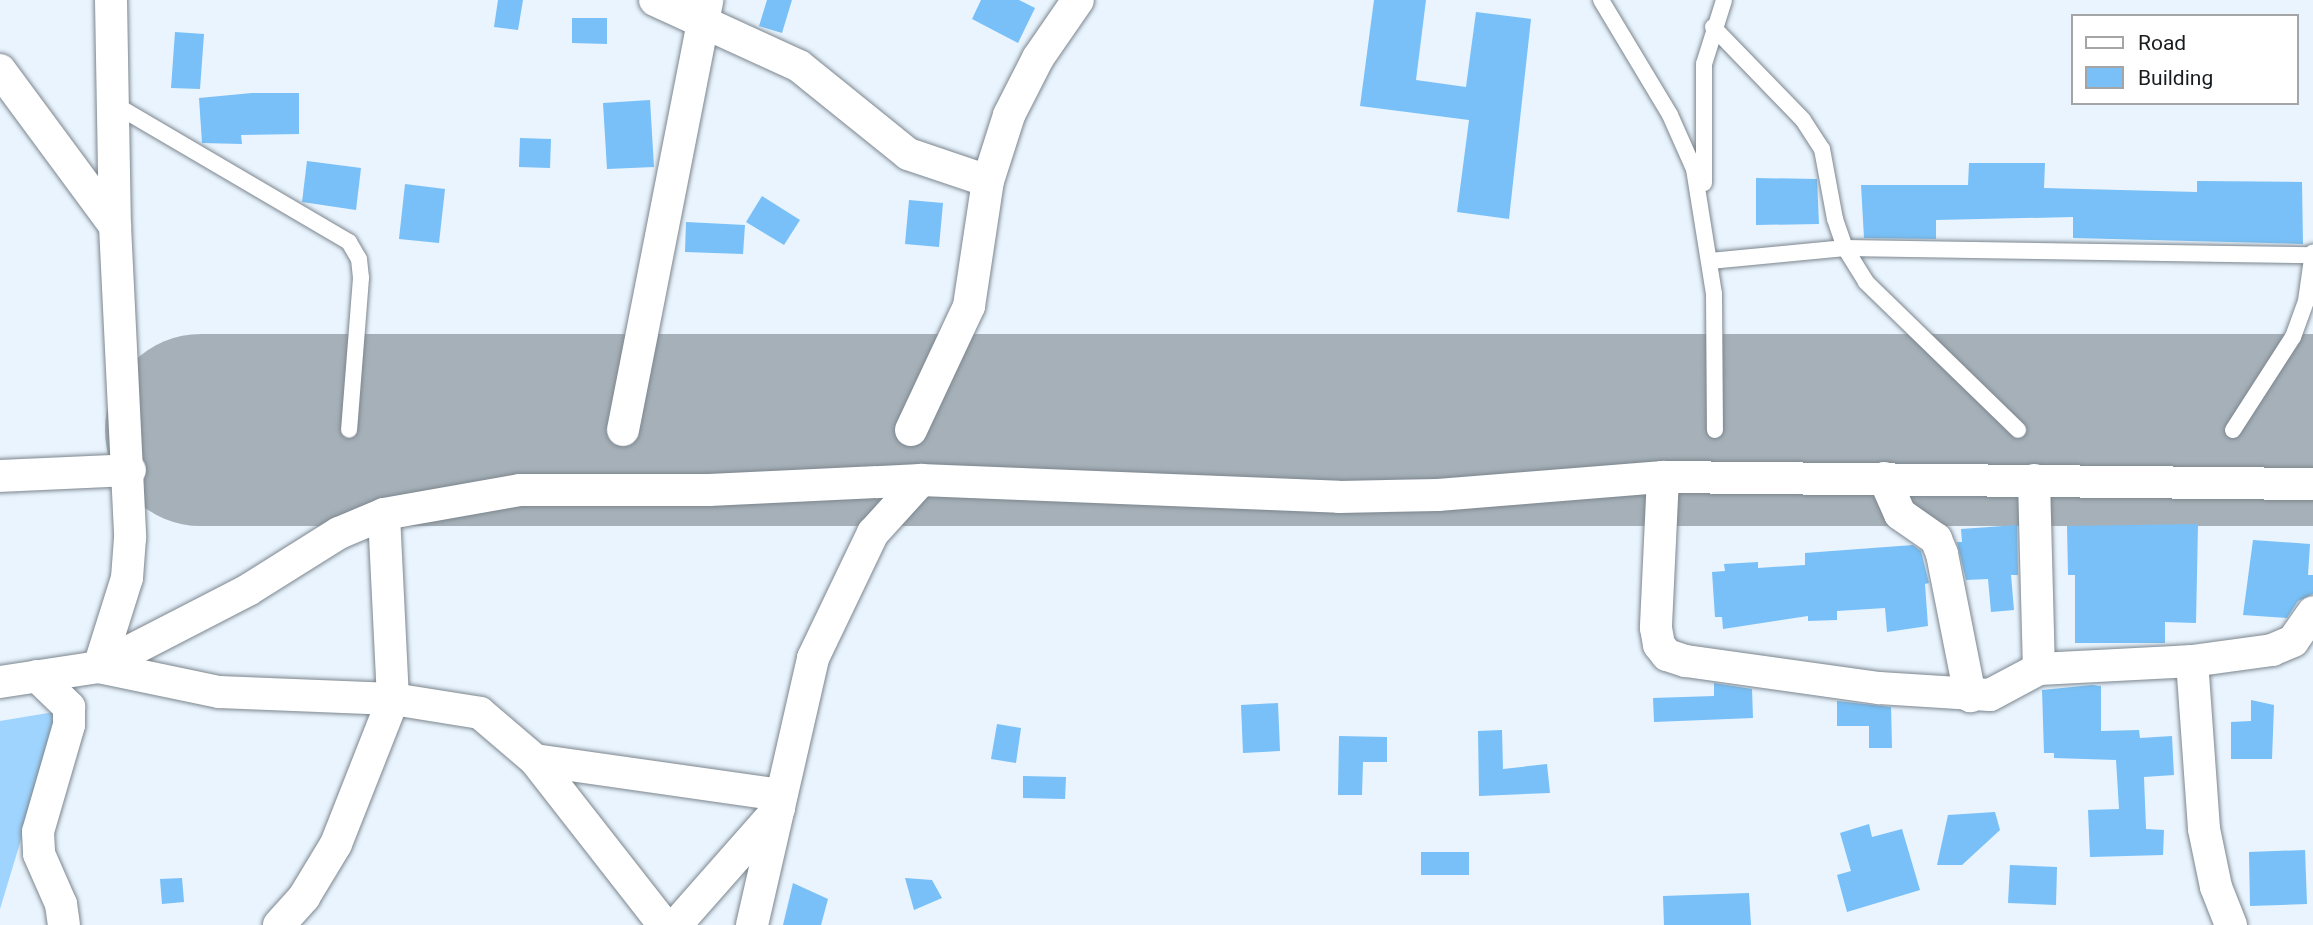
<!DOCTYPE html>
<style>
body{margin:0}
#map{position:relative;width:2313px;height:925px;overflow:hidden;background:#e9f4fe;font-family:Roboto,sans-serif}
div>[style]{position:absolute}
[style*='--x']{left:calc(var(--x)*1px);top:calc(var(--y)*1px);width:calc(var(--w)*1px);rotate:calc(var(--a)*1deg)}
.built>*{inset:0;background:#d7e9f7}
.green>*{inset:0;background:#9fd4fe}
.runway>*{height:192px;margin:-96px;padding:0 96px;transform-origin:96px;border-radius:96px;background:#a6b0b8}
.building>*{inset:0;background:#78c0f7}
.roads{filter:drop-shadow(0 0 2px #7c868e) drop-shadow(0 0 2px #7c868e)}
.service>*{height:16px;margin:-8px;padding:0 8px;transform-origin:8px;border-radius:8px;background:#fff}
.minor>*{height:32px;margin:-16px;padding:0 16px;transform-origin:16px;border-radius:16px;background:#fff}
span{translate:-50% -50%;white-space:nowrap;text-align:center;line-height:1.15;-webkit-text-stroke:5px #fff;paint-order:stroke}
.legend{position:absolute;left:2071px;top:14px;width:228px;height:91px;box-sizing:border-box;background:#fff;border:2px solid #a3a5a6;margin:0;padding:9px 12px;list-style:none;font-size:21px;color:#191d20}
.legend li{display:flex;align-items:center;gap:14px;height:35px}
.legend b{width:35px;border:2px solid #a3a5a6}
</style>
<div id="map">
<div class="built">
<div style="clip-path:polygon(149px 386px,2313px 387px,2313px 445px,144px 448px)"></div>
</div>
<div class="green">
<div style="clip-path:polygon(60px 711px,0 909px,0 721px)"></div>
</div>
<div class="runway">
<div style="--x:201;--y:430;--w:2112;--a:0"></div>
</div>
<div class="building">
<div style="clip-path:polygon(498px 0,523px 0,518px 30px,494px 27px)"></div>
<div style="clip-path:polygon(767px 0,792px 0,782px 33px,759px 26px)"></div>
<div style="clip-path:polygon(981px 0,1019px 0,1035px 8px,1018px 43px,972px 19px)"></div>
<div style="clip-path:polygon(1374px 0,1426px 0,1416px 80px,1466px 87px,1476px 12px,1531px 19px,1509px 219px,1457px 212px,1469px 120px,1360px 106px)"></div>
<div style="clip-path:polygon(572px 18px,607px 18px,607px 44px,572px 43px)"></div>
<div style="clip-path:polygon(175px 32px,204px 34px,200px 89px,171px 88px)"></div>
<div style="clip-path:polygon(252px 93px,299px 93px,299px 134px,241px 135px,242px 144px,202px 143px,199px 98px)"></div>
<div style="clip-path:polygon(650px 100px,654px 167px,607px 169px,603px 103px)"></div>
<div style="clip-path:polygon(520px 138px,551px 139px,550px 168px,519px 167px)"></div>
<div style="clip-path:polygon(307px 161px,361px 168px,356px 210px,302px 202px)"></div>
<div style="clip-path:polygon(1969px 163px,2045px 163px,2044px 188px,2197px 192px,2197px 181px,2302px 182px,2303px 244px,2073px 238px,2073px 217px,1936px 220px,1936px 239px,1864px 238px,1861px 185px,1968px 185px)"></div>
<div style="clip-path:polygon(1756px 178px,1817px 179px,1819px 224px,1756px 225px)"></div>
<div style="clip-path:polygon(405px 184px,445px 189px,439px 243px,399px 239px)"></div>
<div style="clip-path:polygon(762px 196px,800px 220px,784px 245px,746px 222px)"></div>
<div style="clip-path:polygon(909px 200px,943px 203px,939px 247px,905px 244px)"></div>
<div style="clip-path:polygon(686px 222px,745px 225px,743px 254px,685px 252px)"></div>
<div style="clip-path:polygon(2198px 524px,2196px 623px,2165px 622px,2165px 643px,2075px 643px,2075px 575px,2068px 575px,2067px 526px)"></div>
<div style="clip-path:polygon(2017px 525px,2018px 575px,2011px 575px,2014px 610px,1991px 612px,1988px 579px,1966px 580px,1957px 542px,1962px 542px,1961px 529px)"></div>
<div style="clip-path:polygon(2253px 540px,2310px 544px,2308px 575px,2313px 575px,2313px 594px,2298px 601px,2287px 618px,2243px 615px)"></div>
<div style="clip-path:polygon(1913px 545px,1921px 551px,1929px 583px,1925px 584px,1928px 626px,1887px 632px,1885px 608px,1837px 611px,1837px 620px,1808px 621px,1808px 616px,1723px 629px,1722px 617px,1715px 617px,1712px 572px,1725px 571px,1724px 564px,1758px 562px,1758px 568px,1805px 565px,1805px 553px)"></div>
<div style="clip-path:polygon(1714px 683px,1752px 689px,1753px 718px,1654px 722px,1653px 698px,1714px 696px)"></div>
<div style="clip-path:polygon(2092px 685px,2101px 686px,2101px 731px,2139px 730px,2140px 738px,2172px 736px,2174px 775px,2144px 777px,2146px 829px,2164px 830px,2163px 855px,2090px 857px,2088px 810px,2119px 809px,2116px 760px,2054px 758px,2054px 753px,2044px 753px,2042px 690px)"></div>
<div style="clip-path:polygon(2251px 700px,2274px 705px,2272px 759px,2231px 759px,2231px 722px,2251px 721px)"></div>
<div style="clip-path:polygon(1837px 701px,1891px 707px,1892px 748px,1869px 748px,1869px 726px,1837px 726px)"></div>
<div style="clip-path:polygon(1278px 703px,1280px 751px,1243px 753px,1241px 705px)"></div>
<div style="clip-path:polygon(997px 724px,1021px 728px,1016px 763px,991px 759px)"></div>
<div style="clip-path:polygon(1502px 730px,1503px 769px,1547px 764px,1550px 793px,1479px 796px,1478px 731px)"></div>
<div style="clip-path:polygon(1339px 736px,1387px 737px,1387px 762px,1363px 762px,1362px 795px,1338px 795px)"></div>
<div style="clip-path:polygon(1023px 776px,1066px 777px,1065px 799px,1023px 798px)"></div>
<div style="clip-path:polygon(1995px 812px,2000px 830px,1962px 865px,1937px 865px,1948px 815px)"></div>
<div style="clip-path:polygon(1869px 824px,1872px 837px,1902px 829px,1920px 890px,1847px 912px,1837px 875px,1851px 871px,1840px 833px)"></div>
<div style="clip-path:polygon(2305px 850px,2307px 904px,2250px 906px,2249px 852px)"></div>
<div style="clip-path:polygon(1421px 852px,1469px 852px,1469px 875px,1421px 875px)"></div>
<div style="clip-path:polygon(2010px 865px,2057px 867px,2056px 905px,2008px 903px)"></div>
<div style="clip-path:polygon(182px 878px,184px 902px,162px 904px,160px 879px)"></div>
<div style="clip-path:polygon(905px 878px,932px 880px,942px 898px,914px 910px)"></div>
<div style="clip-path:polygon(793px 883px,828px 899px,821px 925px,783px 925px)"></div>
<div style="clip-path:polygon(1749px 893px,1751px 925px,1664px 925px,1663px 896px)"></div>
</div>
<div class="roads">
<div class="service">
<div style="--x:1601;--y:0;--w:134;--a:59"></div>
<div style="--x:1670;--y:115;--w:59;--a:66"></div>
<div style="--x:1694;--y:169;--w:127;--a:80.9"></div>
<div style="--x:1714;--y:294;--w:136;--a:89.6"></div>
<div style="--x:1713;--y:27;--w:129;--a:45.9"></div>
<div style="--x:1803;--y:120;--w:35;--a:57"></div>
<div style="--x:1822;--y:149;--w:71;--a:79.5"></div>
<div style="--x:1835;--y:219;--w:31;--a:71"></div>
<div style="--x:1845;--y:248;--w:40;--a:58"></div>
<div style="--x:1866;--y:282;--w:212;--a:44.2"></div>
<div style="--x:112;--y:103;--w:275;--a:30.4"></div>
<div style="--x:349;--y:242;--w:20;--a:60"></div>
<div style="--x:359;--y:259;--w:19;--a:84"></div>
<div style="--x:361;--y:278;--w:152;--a:94.5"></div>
<div style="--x:1704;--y:183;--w:119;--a:-90"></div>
<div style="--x:1704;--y:64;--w:67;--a:-72.6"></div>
<div style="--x:1710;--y:261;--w:136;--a:-5.5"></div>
<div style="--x:1845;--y:248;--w:468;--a:0.9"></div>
<div style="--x:2233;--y:430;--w:111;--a:-57.2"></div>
<div style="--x:2293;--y:337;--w:38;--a:-70"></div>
<div style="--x:2306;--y:301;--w:49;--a:-81.9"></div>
</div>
<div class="minor">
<div style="--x:111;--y:0;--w:226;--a:89"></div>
<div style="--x:115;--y:226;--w:312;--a:87.2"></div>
<div style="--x:130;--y:538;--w:40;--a:94.3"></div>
<div style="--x:127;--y:578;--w:93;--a:107.5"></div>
<div style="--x:99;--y:667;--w:123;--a:11.8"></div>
<div style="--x:219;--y:692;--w:174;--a:2.3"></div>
<div style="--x:393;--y:699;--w:88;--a:9.1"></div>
<div style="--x:480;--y:713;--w:72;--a:40.5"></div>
<div style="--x:535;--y:760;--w:209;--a:52"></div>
<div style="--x:655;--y:0;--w:158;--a:24.6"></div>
<div style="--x:799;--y:66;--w:140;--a:38.9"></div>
<div style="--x:908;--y:154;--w:84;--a:18.6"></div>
<div style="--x:0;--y:70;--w:194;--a:53.6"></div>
<div style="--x:623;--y:430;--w:438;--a:-78.9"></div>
<div style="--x:911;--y:430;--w:137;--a:-64.9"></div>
<div style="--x:969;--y:306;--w:126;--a:-81.4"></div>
<div style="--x:988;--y:181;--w:69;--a:-72.3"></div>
<div style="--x:1009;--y:115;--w:64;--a:-63"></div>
<div style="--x:1038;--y:58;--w:70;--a:-55.4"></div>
<div style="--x:0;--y:476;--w:130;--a:-2.6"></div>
<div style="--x:1663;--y:477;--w:151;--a:92.7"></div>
<div style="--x:1656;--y:628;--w:17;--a:80"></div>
<div style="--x:1659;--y:645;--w:13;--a:51"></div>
<div style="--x:1667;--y:655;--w:20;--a:18"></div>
<div style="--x:1686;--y:661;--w:195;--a:8"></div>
<div style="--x:1879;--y:688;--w:111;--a:3.6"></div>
<div style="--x:1990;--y:695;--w:55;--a:-28"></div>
<div style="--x:2039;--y:669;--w:153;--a:-3"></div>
<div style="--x:2192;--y:661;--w:81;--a:-7.8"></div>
<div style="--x:2272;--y:650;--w:23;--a:-23"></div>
<div style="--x:2293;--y:641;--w:35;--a:-55"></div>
<div style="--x:1884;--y:478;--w:39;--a:66"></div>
<div style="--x:1900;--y:514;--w:44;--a:34.8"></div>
<div style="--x:1936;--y:539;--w:16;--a:68"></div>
<div style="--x:1942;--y:554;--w:145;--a:78.8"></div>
<div style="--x:2034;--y:480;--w:189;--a:88.5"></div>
<div style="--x:2192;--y:661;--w:168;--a:85.9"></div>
<div style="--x:2204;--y:829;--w:59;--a:78.3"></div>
<div style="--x:2216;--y:887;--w:41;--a:68.5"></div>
<div style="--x:37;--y:676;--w:45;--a:44.1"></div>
<div style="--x:69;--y:707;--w:18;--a:90"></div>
<div style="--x:69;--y:725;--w:111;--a:106.2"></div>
<div style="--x:38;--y:832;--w:22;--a:87"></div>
<div style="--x:39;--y:854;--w:55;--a:66.3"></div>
<div style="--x:61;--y:904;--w:21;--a:82"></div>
<div style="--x:0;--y:682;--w:100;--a:-8.6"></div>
<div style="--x:99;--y:667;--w:168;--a:-27.3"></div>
<div style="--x:248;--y:590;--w:107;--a:-32.1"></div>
<div style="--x:339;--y:533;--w:49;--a:-22.9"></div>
<div style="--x:384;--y:514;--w:138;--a:-10"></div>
<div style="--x:520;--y:490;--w:189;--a:0"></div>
<div style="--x:709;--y:490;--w:212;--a:-2.7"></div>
<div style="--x:921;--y:480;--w:418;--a:2.3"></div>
<div style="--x:1339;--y:497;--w:99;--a:-1.2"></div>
<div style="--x:1438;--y:495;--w:226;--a:-4.6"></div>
<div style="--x:1663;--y:477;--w:650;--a:0.62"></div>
<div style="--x:535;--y:760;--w:249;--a:8.1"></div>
<div style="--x:279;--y:925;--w:38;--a:-48"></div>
<div style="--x:304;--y:897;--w:62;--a:-58.9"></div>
<div style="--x:336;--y:844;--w:156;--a:-68.5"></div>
<div style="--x:393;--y:699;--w:185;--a:-92.8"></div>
<div style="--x:676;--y:925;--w:156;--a:-48.6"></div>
<div style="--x:752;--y:925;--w:274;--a:-77.1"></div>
<div style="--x:813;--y:658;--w:139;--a:-64.4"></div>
<div style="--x:873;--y:533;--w:72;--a:-47.8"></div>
</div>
</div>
<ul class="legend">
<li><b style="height:9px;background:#fff"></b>Road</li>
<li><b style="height:19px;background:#78c0f7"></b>Building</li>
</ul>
</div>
